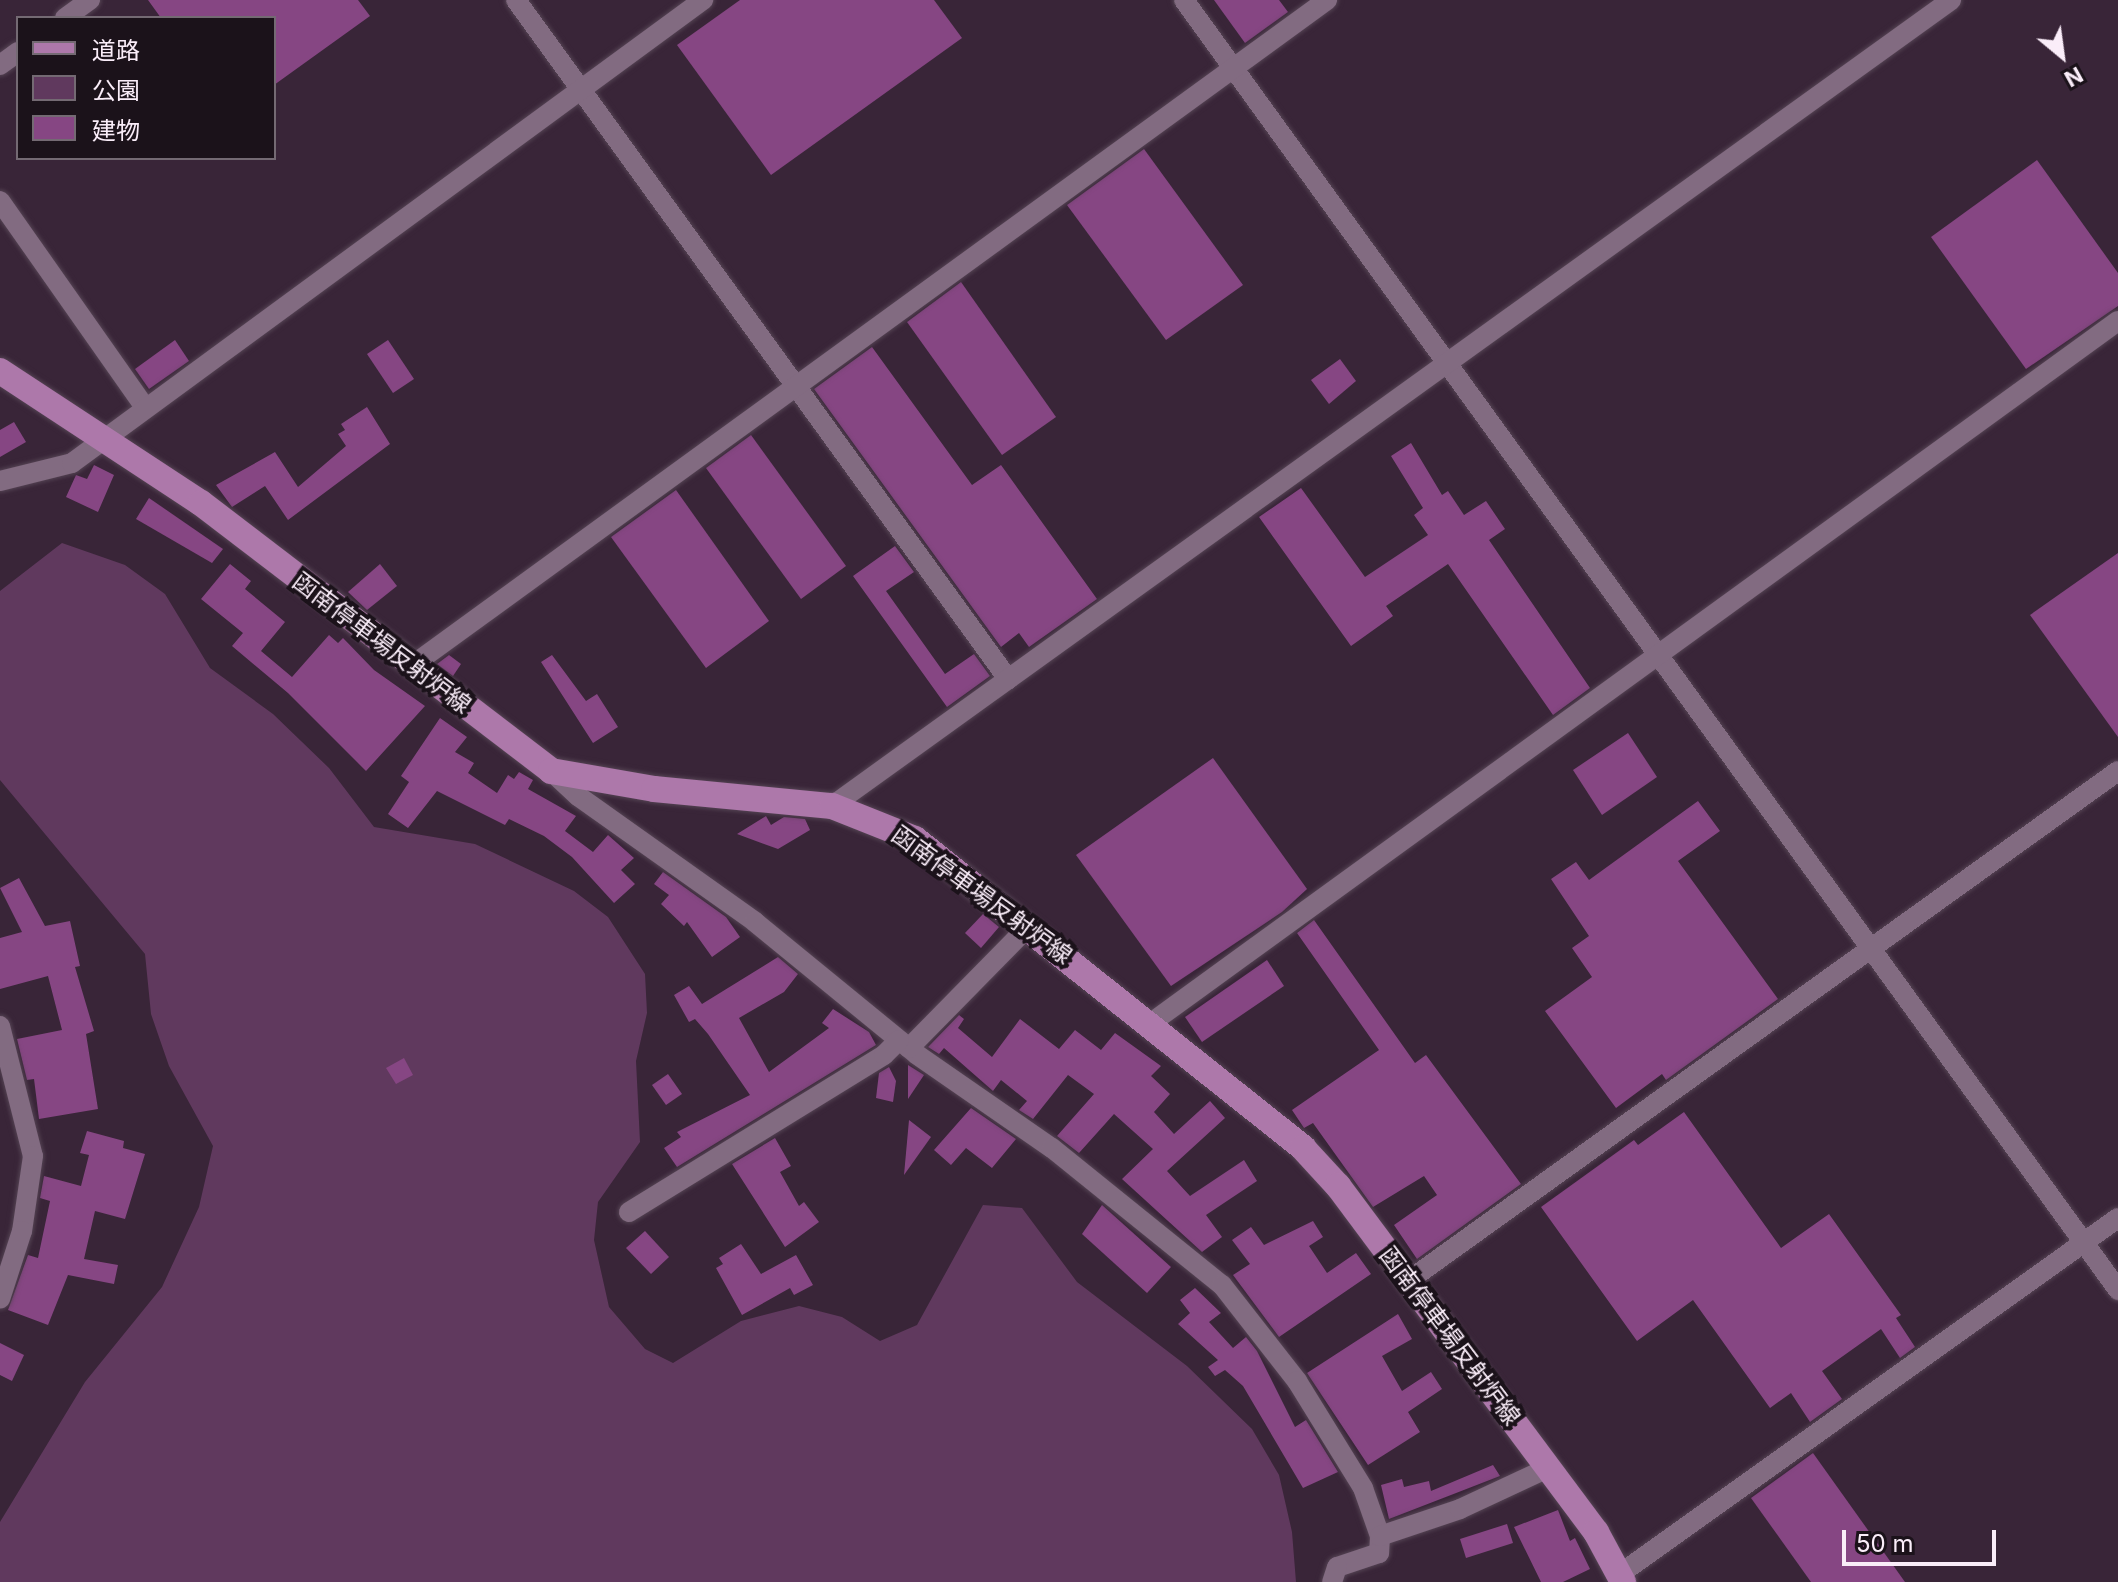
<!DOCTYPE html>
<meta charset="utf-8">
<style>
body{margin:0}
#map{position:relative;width:2118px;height:1582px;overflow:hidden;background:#392538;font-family:Inter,"Noto Sans JP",sans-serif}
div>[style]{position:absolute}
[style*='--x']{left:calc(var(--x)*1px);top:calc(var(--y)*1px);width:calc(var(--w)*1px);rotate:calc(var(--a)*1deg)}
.green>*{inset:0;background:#60395e}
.building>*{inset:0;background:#864683}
.roads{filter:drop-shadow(0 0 2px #544353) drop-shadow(0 0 2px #544353)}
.minor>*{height:20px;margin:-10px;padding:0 10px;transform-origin:10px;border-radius:10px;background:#826b81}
.major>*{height:26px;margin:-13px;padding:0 13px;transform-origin:13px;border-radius:13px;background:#ad78aa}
span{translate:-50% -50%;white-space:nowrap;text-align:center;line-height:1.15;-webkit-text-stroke:8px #1b121a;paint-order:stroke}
.street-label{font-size:24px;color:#faedf9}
.legend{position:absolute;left:16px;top:16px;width:260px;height:144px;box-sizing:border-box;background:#1b121a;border:2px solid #746a73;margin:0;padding:10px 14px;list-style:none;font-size:24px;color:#faedf9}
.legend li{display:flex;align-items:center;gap:16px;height:40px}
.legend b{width:40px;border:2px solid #746a73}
.north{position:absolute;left:2022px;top:16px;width:80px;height:80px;-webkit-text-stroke:6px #1b121a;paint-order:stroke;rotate:151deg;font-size:22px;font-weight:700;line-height:32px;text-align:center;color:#faedf9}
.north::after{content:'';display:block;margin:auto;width:28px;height:36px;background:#faedf9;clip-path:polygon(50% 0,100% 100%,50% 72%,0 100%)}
.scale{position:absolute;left:1842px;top:1530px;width:154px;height:36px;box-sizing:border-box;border:4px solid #faedf9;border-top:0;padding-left:10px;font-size:24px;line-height:28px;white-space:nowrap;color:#faedf9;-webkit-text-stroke:6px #1b121a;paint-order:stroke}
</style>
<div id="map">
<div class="green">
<div style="clip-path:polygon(62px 543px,125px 565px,165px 594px,210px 668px,273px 714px,329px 768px,374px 827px,475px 844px,574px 891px,608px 917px,645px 974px,647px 1013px,636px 1061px,640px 1142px,598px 1202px,594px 1240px,609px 1307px,645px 1349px,673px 1363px,741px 1321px,799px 1306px,842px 1317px,880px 1341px,917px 1325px,983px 1205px,1022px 1208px,1077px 1282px,1187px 1366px,1252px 1429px,1279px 1475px,1292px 1532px,1296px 1582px,0 1582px,0 1522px,85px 1382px,162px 1287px,199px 1207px,213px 1146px,169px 1066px,151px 1014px,145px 954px,0 780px,0 591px)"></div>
</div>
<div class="building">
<div style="clip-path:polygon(148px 0,358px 0,370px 16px,274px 85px,274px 18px,161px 18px)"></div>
<div style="clip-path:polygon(740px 0,934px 0,962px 38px,771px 175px,677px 45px)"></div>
<div style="clip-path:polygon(1214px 0,1279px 0,1288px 12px,1245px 43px)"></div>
<div style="clip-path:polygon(1144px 149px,1243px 285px,1166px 340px,1067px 205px)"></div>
<div style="clip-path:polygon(2037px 160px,2118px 273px,2118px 306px,2026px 369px,1931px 237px)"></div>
<div style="clip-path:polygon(961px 282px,1056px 417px,1002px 455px,907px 322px)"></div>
<div style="clip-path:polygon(175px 340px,189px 361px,149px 389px,135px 369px)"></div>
<div style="clip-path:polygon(388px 340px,414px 379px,393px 393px,367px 354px)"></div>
<div style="clip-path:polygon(872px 347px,972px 485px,1001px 465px,1097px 599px,1029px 647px,1019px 633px,1001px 647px,814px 389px)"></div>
<div style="clip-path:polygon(1340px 359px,1356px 381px,1329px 404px,1311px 380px)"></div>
<div style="clip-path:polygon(367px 407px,390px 444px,288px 520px,265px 486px,232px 507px,216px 485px,275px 452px,298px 487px,346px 446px,338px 434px,345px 430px,341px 424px)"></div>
<div style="clip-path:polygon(14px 422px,26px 442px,0 457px,0 430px)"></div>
<div style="clip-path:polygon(751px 435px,846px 566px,801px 599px,706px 468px)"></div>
<div style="clip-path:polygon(1411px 443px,1442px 495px,1448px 491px,1464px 515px,1486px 501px,1505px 529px,1489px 540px,1590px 688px,1553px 715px,1448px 564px,1386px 606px,1393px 616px,1351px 646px,1259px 517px,1301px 488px,1365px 577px,1428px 535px,1414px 515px,1423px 508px,1391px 456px)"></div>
<div style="clip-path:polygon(94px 465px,114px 475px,98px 512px,66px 497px,76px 475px,87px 479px)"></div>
<div style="clip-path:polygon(676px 490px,769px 621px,706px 668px,611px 537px)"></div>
<div style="clip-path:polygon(149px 498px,223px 549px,212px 563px,136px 519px)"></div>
<div style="clip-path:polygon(895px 546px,914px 572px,886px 591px,945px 674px,974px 654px,990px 676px,947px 707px,853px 576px)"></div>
<div style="clip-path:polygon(2118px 553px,2118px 737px,2030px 615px)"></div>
<div style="clip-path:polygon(230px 564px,251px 581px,245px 589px,285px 622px,261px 651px,292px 677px,329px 635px,338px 643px,343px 638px,374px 670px,425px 706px,366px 771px,288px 693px,232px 646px,243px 633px,201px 599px)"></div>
<div style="clip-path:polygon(380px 564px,397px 586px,367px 610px,348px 592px)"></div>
<div style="clip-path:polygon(449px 655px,461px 664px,453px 676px,437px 664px)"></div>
<div style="clip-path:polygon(552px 655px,586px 701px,597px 694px,618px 727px,593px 743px,541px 662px)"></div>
<div style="clip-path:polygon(440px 718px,467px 737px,455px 752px,474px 763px,468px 773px,497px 793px,508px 775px,514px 779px,519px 772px,533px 780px,528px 789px,576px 816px,565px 831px,593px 852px,608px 835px,634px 858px,621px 870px,635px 884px,614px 903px,572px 857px,544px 836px,509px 819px,505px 825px,437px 791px,408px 828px,388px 814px,409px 782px,401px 776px)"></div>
<div style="clip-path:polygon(1628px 733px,1657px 777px,1602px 815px,1573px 770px)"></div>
<div style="clip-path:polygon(1213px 758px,1307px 889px,1282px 912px,1171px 986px,1076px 855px)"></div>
<div style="clip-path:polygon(1698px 801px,1720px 831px,1678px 861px,1778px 999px,1666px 1080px,1662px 1074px,1616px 1108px,1545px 1011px,1592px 977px,1572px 948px,1589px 936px,1551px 879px,1576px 862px,1589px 880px)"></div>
<div style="clip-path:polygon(766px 816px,771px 825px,784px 817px,805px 819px,810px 830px,778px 849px,737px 834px)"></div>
<div style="clip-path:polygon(663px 872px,726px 917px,740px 937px,712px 957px,687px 922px,684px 926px,661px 904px,669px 895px,654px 884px)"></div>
<div style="clip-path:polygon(19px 878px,45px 926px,70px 921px,80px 966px,75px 967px,94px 1031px,86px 1034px,98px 1109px,39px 1119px,34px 1079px,27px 1080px,17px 1039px,62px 1030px,48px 976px,0 989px,0 938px,22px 932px,0 888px)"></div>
<div style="clip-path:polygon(983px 914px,999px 927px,981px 948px,965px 933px)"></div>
<div style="clip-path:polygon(1314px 920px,1415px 1063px,1426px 1055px,1521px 1184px,1417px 1259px,1394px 1225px,1437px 1195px,1424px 1176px,1373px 1207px,1313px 1123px,1304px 1128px,1292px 1110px,1379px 1050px,1297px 933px)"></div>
<div style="clip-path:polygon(778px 957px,798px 974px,784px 992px,739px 1018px,769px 1072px,829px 1028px,822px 1023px,833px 1009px,869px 1032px,876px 1045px,677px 1167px,664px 1148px,681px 1137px,677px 1132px,750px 1095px,708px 1034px,695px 1019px,689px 1022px,674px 995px,689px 986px,702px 1004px)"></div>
<div style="clip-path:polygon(1267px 960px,1284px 986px,1202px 1042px,1185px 1017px)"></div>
<div style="clip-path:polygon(959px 1015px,964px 1019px,958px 1028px,992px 1057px,1020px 1019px,1059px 1049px,1075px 1030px,1101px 1050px,1115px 1033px,1161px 1066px,1151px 1076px,1170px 1094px,1154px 1112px,1174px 1134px,1210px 1101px,1225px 1118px,1167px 1171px,1190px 1196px,1244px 1160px,1257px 1181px,1206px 1215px,1222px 1237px,1202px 1252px,1122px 1179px,1153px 1149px,1114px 1114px,1079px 1153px,1057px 1136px,1094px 1094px,1068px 1075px,1033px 1119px,1019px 1110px,1027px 1101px,1001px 1080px,993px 1091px,944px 1048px,939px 1054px,928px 1047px)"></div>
<div style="clip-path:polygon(404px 1058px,413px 1075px,396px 1084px,386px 1068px)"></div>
<div style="clip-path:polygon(908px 1065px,924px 1075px,908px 1099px)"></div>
<div style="clip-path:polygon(889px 1067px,896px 1081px,893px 1102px,876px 1098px,879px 1073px)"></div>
<div style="clip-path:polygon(668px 1074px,682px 1094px,666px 1105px,652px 1085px)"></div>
<div style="clip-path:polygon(971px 1108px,1016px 1139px,992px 1168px,966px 1148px,951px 1165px,934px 1150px)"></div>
<div style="clip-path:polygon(1684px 1112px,1781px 1248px,1829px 1214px,1901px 1315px,1896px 1318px,1915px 1347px,1900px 1358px,1881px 1329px,1822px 1371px,1842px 1399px,1810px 1422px,1791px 1393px,1770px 1408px,1693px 1300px,1637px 1341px,1541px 1207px,1634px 1140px,1638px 1145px)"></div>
<div style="clip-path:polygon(909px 1120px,931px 1137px,904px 1175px)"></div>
<div style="clip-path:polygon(87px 1131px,124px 1141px,123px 1148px,145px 1154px,125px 1219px,95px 1211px,84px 1259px,118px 1265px,114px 1284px,68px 1275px,48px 1325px,8px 1310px,28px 1255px,38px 1258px,50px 1201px,40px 1198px,44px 1176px,81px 1186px,89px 1155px,80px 1153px)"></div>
<div style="clip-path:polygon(775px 1138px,791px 1166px,780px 1172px,799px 1206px,804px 1202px,819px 1222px,785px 1247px,732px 1164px)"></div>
<div style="clip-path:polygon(1102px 1205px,1171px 1267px,1147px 1293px,1082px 1234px)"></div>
<div style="clip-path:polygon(1313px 1221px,1323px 1237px,1309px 1246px,1327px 1273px,1356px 1253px,1371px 1274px,1279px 1337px,1233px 1275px,1250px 1264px,1232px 1240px,1251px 1227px,1264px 1245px)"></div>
<div style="clip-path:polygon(645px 1231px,669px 1257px,651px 1274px,626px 1248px)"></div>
<div style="clip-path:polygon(741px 1244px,761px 1274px,796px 1255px,813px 1285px,794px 1295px,790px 1288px,742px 1315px,716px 1268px,723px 1264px,719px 1258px)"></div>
<div style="clip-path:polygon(1195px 1288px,1221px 1313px,1209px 1322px,1233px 1348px,1246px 1337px,1257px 1351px,1295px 1427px,1306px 1420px,1338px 1472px,1303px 1488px,1243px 1386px,1225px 1370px,1215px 1376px,1208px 1367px,1218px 1360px,1178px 1324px,1190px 1313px,1180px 1300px)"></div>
<div style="clip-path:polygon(1398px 1314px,1412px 1339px,1382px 1356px,1402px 1391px,1431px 1372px,1442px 1389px,1408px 1412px,1420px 1432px,1368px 1465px,1307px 1373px)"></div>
<div style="clip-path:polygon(0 1343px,24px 1355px,12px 1381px,0 1375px)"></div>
<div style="clip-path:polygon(1813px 1453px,1905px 1582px,1811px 1582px,1751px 1498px)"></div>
<div style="clip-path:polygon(1493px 1465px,1500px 1476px,1389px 1519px,1381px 1485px,1402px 1479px,1404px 1487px,1429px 1481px,1431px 1491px)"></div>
<div style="clip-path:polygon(1558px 1510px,1570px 1541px,1575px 1538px,1590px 1569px,1563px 1582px,1541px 1582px,1514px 1527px)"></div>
<div style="clip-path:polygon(1507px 1524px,1513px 1543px,1466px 1558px,1460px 1539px)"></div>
</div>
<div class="roads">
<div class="minor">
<div style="--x:516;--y:0;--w:839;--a:54.07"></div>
<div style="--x:1184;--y:0;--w:1593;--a:54.09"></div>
<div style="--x:65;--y:18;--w:31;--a:-36"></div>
<div style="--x:0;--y:65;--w:22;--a:-36"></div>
<div style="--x:0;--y:201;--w:252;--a:54.9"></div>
<div style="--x:0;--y:481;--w:74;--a:-14"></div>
<div style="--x:72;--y:463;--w:783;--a:-36.27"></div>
<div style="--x:410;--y:667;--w:1134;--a:-36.03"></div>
<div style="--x:551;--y:771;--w:37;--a:43"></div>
<div style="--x:578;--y:796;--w:217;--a:35.4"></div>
<div style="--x:755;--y:922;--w:208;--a:39.3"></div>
<div style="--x:916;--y:1054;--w:165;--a:34.7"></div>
<div style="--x:1052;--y:1148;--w:218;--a:38.9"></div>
<div style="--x:1222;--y:1285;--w:122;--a:52"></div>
<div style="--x:1297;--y:1381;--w:126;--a:58.3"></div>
<div style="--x:1363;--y:1488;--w:51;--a:70.5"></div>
<div style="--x:1380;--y:1536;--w:17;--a:93"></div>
<div style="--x:1379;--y:1553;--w:44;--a:161.6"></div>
<div style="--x:1337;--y:1567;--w:16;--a:108"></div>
<div style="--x:832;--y:806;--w:1379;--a:-35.76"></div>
<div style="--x:1151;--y:1023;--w:1195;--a:-35.98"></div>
<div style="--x:0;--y:1026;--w:134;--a:75.8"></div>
<div style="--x:33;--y:1156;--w:76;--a:98.3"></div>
<div style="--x:22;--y:1231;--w:71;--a:107.9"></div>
<div style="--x:909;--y:1048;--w:171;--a:-45.5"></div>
<div style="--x:629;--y:1212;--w:299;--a:-31.6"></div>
<div style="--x:884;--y:1055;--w:21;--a:-45"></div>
<div style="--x:1408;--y:1281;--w:874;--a:-35.69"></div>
<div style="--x:1380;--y:1536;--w:84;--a:-18.6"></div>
<div style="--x:1460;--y:1509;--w:97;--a:-25"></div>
<div style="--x:1620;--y:1574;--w:612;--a:-35.56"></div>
</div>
<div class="major">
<div style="--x:0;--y:371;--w:240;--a:33.3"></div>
<div style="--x:201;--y:503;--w:441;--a:37.4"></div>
<div style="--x:551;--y:771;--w:105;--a:9.9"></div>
<div style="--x:654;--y:789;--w:179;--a:5.5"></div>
<div style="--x:832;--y:806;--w:89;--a:21.7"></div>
<div style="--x:915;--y:839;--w:496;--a:38.5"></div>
<div style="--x:1303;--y:1148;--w:52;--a:47.4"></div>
<div style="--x:1338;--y:1186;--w:432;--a:53.3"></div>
<div style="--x:1596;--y:1532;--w:57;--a:61.6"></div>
</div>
</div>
<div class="street-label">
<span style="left:382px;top:643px;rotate:37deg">函南停車場反射炉線</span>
<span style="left:982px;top:895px;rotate:36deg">函南停車場反射炉線</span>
<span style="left:1450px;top:1336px;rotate:53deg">函南停車場反射炉線</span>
</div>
<ul class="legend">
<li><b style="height:10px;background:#ad78aa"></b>道路</li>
<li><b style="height:22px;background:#60395e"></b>公園</li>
<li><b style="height:22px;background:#864683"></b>建物</li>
</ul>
<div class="north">N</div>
<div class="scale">50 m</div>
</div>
